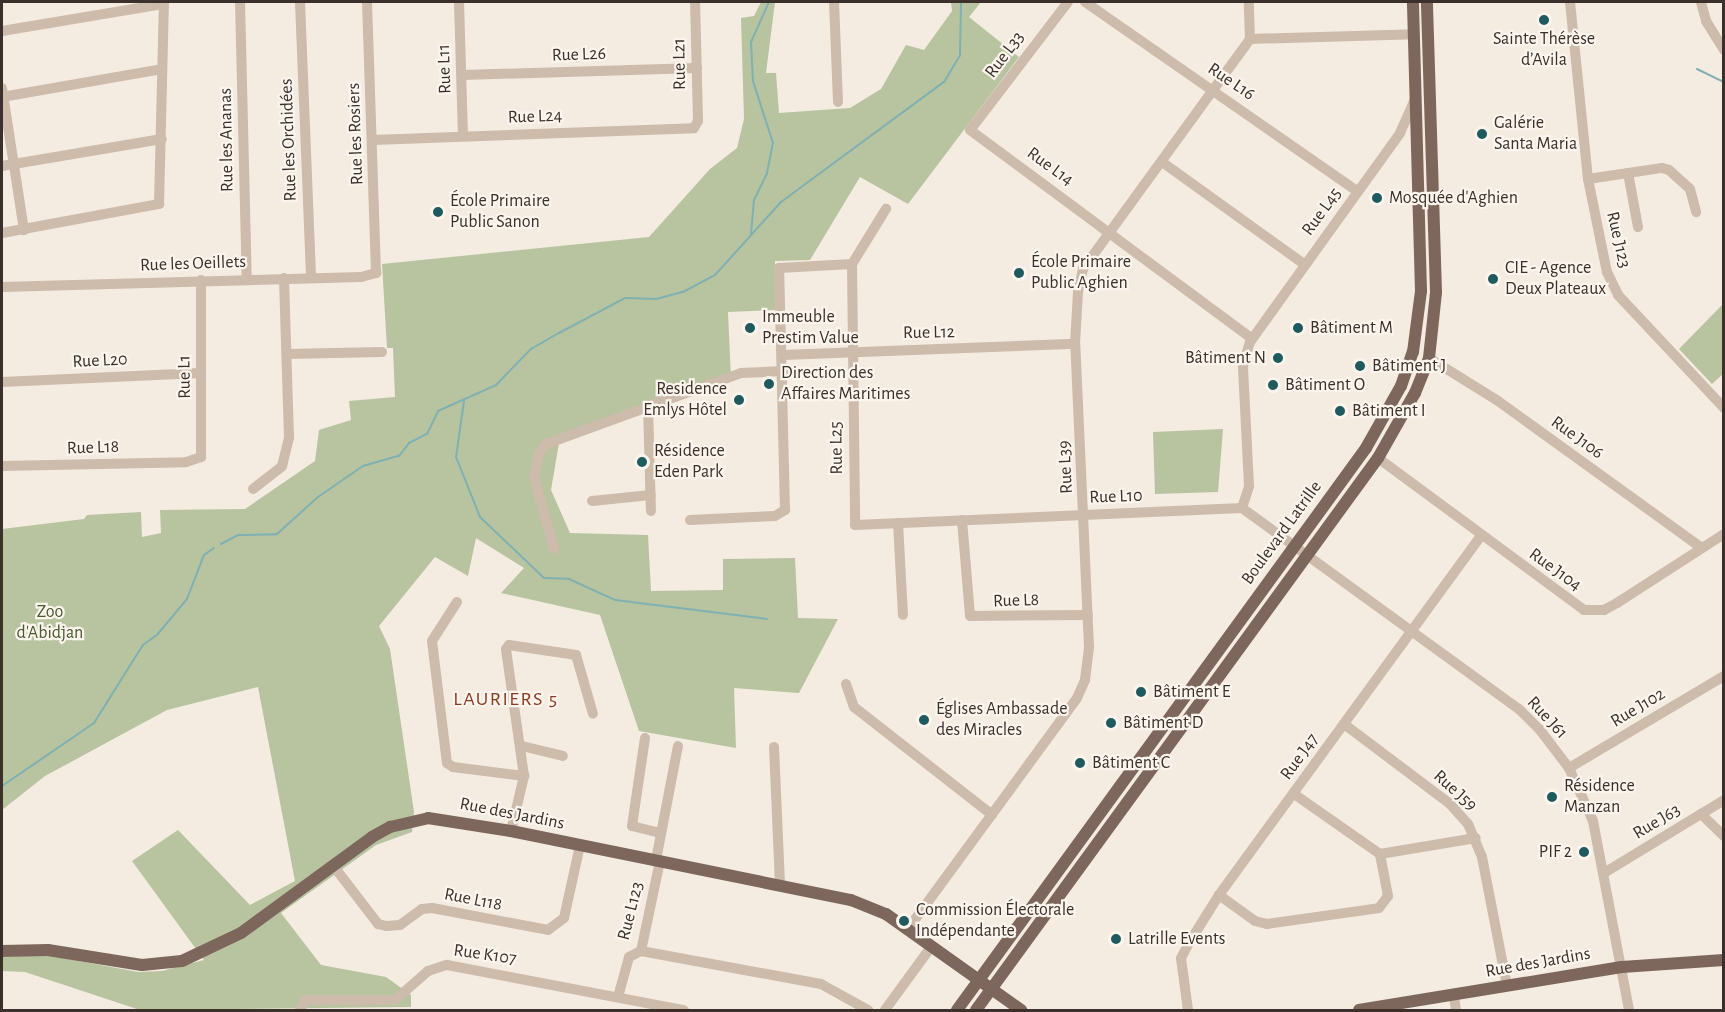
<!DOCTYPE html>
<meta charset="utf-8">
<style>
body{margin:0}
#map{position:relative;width:1725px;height:1012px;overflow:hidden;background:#f4ebe1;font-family:"Alegreya Sans",sans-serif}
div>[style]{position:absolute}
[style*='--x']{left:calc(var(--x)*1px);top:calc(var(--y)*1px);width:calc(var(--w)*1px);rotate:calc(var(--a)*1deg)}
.green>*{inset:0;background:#b8c4a0}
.stream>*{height:2px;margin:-1px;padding:0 1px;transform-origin:1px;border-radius:1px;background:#7fb0b2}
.minor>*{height:10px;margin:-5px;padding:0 5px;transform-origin:5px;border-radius:5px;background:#cdbbac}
.major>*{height:12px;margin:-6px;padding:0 6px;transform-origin:6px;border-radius:6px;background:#7d675c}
.dots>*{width:16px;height:16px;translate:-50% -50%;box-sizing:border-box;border:3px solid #fbf5ee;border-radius:50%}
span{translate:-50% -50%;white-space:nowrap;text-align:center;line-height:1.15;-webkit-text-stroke:4.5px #fbf5ee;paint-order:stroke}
.poi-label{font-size:18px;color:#3b302b}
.left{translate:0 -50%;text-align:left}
.right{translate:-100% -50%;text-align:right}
.street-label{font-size:18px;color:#3b302b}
.park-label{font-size:18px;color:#4a5a2e}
.neighbourhood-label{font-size:20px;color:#8c3b22;letter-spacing:1.5px}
.frame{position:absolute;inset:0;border:3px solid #3b302b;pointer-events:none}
</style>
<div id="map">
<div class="green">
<div style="clip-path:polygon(761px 2px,775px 2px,766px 73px,776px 73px,779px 113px,850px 108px,881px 89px,906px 45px,924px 50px,952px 11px,951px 2px,981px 2px,969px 17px,1019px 57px,908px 204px,860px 177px,810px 260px,775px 261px,775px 310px,728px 312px,731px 379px,559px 443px,551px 490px,570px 533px,648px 535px,651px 591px,723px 590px,723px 559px,795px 558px,798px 618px,838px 619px,799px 693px,734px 688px,736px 748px,639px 731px,600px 615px,501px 593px,524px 568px,476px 538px,468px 576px,435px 557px,379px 626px,390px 649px,414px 812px,412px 832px,376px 845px,281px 913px,321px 965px,386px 977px,411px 995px,411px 1007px,140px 1010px,25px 972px,2px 971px,2px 957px,47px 955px,138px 972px,162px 971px,204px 960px,132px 861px,178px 830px,250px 905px,295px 881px,258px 687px,167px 710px,45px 776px,2px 810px,2px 529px,84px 519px,87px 515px,141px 512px,142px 537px,161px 533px,160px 510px,245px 509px,315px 461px,319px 430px,351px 420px,349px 401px,395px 397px,393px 348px,387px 348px,382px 264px,649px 237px,710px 169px,737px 148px,744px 119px,741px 18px,754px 16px)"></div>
<div style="clip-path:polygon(1723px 304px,1723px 374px,1712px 384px,1679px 349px)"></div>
<div style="clip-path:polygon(1223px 429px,1218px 492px,1155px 494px,1153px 432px)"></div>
</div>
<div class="stream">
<div style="--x:1697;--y:69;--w:30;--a:26"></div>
<div style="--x:751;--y:234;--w:34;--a:-85"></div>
<div style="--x:754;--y:200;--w:30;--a:-64"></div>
<div style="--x:767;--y:173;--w:31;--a:-79"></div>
<div style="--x:773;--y:143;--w:65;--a:-107.9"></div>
<div style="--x:753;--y:81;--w:39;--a:-93"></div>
<div style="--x:751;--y:42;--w:44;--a:-65.8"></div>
<div style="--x:464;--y:401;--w:57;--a:98.1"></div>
<div style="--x:456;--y:457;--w:65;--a:68.2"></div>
<div style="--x:480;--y:517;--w:88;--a:43.6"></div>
<div style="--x:544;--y:578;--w:25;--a:2"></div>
<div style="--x:569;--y:579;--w:51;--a:24.5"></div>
<div style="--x:615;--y:600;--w:153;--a:7.1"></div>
<div style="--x:221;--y:544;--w:19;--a:-28"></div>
<div style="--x:238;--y:535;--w:39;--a:-1"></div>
<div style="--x:277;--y:534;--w:55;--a:-42.1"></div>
<div style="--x:318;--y:497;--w:55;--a:-34.6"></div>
<div style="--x:363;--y:466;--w:37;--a:-16"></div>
<div style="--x:399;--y:456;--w:16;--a:-52"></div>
<div style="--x:409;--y:443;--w:20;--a:-27"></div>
<div style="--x:427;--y:434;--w:25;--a:-64"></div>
<div style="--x:438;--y:411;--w:64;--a:-24.1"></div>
<div style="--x:496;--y:385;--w:50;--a:-45.8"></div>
<div style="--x:531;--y:349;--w:32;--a:-30"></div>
<div style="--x:559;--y:333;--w:75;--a:-27.9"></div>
<div style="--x:625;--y:298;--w:31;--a:2"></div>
<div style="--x:656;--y:299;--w:28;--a:-15"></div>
<div style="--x:683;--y:292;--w:36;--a:-28"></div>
<div style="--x:715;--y:275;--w:98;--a:-47.9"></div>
<div style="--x:781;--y:202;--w:202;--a:-36.4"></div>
<div style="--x:944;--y:82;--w:31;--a:-59"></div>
<div style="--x:960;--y:55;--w:53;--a:-88.9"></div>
<div style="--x:2;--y:786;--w:112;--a:-34.4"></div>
<div style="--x:94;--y:723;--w:92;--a:-57.9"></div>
<div style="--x:143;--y:645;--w:17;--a:-36"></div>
<div style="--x:157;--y:635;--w:47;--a:-50.2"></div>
<div style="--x:187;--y:599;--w:47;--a:-68.9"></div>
<div style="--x:204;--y:555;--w:12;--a:-35"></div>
</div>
<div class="minor">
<div style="--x:240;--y:2;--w:277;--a:88.6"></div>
<div style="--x:300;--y:2;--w:276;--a:87.7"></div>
<div style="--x:459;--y:2;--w:134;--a:88.3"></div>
<div style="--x:834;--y:2;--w:100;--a:87.7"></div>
<div style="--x:1068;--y:2;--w:161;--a:127.4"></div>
<div style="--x:970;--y:130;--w:351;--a:36.5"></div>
<div style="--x:1085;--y:2;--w:331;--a:34.8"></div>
<div style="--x:1570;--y:2;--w:178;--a:84.2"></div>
<div style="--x:1588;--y:179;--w:95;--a:78.5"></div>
<div style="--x:1607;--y:272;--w:25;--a:64"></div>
<div style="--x:1618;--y:295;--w:155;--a:46.8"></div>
<div style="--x:1701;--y:2;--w:20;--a:75"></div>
<div style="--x:1706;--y:21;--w:34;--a:58"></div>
<div style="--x:2;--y:31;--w:163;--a:-9.5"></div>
<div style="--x:1250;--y:39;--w:164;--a:-1.7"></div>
<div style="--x:462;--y:75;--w:235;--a:-1.7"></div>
<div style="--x:2;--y:88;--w:144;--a:81.2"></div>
<div style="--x:2;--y:97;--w:162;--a:-9.9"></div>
<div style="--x:373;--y:140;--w:321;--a:-2.1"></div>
<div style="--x:694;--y:128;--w:8;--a:-60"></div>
<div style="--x:698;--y:121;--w:119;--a:-91.4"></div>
<div style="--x:1162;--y:162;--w:175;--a:35.7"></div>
<div style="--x:2;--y:166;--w:162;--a:-9.6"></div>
<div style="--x:1628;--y:173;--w:55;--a:79.5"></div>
<div style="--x:1588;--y:179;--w:75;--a:-8.5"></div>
<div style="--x:1662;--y:168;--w:7;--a:16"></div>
<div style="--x:1669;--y:170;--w:28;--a:42"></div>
<div style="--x:1690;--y:189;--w:24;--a:75"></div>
<div style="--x:2;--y:233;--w:160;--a:-10.5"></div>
<div style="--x:159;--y:204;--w:202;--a:-88.6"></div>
<div style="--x:852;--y:264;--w:261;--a:89.3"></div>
<div style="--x:855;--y:525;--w:387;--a:-2.5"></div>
<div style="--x:1242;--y:508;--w:342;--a:36"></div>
<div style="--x:1519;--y:709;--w:30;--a:45"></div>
<div style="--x:1540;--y:730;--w:48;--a:52.7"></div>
<div style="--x:1569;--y:768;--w:58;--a:65.6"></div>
<div style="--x:1593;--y:821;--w:192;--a:79.2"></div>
<div style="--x:852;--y:264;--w:65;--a:-58.3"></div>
<div style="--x:2;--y:287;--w:359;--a:-1.6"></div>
<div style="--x:361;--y:277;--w:16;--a:-15"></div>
<div style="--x:376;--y:273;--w:271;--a:-91.9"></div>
<div style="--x:287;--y:354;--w:95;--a:-1.2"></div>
<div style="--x:783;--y:355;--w:292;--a:-2.2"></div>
<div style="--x:1429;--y:358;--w:81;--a:31.9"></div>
<div style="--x:1498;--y:401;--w:251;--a:35.8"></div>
<div style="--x:2;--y:382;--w:199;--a:-2.6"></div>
<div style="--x:648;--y:406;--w:105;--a:88.4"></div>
<div style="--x:1378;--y:458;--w:256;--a:36.4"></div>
<div style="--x:1584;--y:610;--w:20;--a:0"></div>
<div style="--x:1604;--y:610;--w:15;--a:-28"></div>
<div style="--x:1617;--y:603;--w:127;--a:-32.8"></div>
<div style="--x:2;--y:466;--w:184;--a:-1.2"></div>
<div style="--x:186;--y:462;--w:16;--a:-18"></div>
<div style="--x:201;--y:457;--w:177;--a:-90"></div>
<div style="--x:253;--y:489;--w:37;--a:-38"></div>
<div style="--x:282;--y:466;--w:29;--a:-76"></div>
<div style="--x:289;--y:438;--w:160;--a:-91.8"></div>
<div style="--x:592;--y:501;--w:59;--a:-5.8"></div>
<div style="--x:1242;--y:508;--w:23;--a:-72"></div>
<div style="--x:1249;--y:486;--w:120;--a:-92.9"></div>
<div style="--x:1243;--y:366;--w:25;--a:-74"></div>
<div style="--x:1250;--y:342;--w:257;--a:-54.3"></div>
<div style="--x:1400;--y:133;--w:36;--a:-66"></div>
<div style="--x:690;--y:520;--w:85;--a:-2.7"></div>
<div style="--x:775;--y:516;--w:12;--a:-31"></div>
<div style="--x:785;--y:510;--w:242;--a:-91.4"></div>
<div style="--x:779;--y:268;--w:73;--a:-3.1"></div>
<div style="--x:962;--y:520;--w:96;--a:85.2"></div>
<div style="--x:970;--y:616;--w:118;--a:-0.5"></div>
<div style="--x:898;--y:523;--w:92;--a:86.9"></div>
<div style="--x:554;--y:549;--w:75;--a:-105.5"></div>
<div style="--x:534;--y:477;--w:24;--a:-78"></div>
<div style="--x:539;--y:454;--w:12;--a:-55"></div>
<div style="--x:546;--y:444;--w:208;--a:-20"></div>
<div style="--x:741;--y:373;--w:43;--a:-2.7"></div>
<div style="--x:457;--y:602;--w:46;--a:122.7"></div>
<div style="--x:432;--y:641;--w:123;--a:83"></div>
<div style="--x:447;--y:763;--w:7;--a:34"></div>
<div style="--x:453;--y:767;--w:72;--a:7.2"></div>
<div style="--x:846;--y:684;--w:24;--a:71"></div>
<div style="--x:854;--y:707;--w:175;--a:38"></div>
<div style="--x:1344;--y:724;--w:133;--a:37"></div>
<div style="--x:1450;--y:804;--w:27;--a:48"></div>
<div style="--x:1468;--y:824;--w:36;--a:67"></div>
<div style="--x:1482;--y:857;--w:131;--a:79"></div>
<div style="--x:645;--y:738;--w:89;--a:98.4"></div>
<div style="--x:632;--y:826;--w:30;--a:14"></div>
<div style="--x:522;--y:746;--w:42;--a:13.7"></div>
<div style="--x:774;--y:747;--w:137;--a:87.5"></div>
<div style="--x:1569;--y:768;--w:180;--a:-30.7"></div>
<div style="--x:1294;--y:794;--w:105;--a:34.9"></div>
<div style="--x:1380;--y:854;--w:97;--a:-9.5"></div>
<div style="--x:1701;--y:814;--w:27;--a:-31"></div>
<div style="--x:511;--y:831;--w:57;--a:-76.7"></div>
<div style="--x:524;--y:776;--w:128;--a:-98.1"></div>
<div style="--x:506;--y:649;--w:5;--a:-53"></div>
<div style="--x:509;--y:645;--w:68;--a:8.5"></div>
<div style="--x:576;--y:655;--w:61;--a:73.9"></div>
<div style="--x:656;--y:860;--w:116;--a:-79.1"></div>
<div style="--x:332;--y:864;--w:76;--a:52.5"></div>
<div style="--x:378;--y:924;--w:9;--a:13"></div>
<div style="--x:387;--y:926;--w:13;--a:-4"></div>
<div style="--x:400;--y:925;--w:27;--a:-36"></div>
<div style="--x:422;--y:909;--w:10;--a:-6"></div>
<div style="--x:432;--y:908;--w:118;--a:10.7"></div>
<div style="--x:548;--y:930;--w:20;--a:-37"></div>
<div style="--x:564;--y:918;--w:75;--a:-77.6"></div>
<div style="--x:1604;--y:873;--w:114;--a:-31.3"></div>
<div style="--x:1701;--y:814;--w:32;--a:44"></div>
<div style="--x:1219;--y:895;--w:44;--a:35.8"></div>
<div style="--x:1255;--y:921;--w:12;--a:14"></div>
<div style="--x:1267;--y:924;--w:113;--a:-8.1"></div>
<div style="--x:1379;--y:908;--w:15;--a:-53"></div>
<div style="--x:1388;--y:896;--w:43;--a:-100.8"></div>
<div style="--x:908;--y:929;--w:286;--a:-53.8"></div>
<div style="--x:1077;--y:698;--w:20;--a:-66"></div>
<div style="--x:1085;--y:680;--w:33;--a:-83"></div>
<div style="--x:1089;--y:647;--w:303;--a:-92.6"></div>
<div style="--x:1075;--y:344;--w:52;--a:-86.7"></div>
<div style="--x:1078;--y:292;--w:24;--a:-78"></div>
<div style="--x:1083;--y:269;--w:284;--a:-54"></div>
<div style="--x:1250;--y:39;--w:37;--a:-92"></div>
<div style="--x:641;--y:951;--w:183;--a:10.4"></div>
<div style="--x:821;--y:984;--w:54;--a:29"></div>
<div style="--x:1454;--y:996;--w:14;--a:82"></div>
<div style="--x:618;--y:997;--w:41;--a:-74.6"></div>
<div style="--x:629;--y:957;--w:13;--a:-27"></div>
<div style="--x:641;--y:951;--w:92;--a:-78.1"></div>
<div style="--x:300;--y:1010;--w:11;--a:-63"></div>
<div style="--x:305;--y:1000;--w:90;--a:0"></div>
<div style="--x:395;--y:1000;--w:44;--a:-41.3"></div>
<div style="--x:428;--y:971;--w:20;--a:-18"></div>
<div style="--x:447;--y:965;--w:241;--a:10.8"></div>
<div style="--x:885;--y:1010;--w:78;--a:-53.9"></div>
<div style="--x:1188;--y:1010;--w:52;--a:-97.7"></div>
<div style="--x:1181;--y:958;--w:17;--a:-62"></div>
<div style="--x:1189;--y:943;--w:57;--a:-58"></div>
<div style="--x:1219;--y:895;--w:444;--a:-53.9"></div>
</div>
<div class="major">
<div style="--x:2;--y:951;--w:46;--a:-1.2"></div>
<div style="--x:48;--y:950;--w:95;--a:9.1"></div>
<div style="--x:142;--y:965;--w:40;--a:-5.7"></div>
<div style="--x:182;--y:961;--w:65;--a:-25.4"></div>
<div style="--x:241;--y:933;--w:162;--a:-36.2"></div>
<div style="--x:372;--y:837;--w:21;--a:-29"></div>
<div style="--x:390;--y:827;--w:39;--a:-13"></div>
<div style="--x:428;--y:818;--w:84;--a:8.9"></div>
<div style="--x:511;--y:831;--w:347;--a:11.5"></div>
<div style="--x:851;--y:900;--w:38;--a:22"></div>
<div style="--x:886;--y:914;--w:166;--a:35.4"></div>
<div style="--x:957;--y:1010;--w:695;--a:-53.95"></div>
<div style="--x:1366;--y:448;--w:71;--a:-60.6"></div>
<div style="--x:1401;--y:386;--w:36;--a:-71"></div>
<div style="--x:1413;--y:352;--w:62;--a:-82.5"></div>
<div style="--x:1421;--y:291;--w:289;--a:-91.6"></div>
<div style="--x:976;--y:1010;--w:683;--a:-53.94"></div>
<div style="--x:1378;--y:458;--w:75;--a:-60.4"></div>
<div style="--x:1415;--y:393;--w:38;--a:-68"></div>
<div style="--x:1429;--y:358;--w:66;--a:-83.9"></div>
<div style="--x:1436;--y:292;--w:290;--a:-91.8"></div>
<div style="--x:1359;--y:1010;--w:266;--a:-9.3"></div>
<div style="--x:1622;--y:967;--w:102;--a:-3.9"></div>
</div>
<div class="dots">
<div style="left:1544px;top:20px;background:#1f5a5e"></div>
<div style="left:1482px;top:134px;background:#1f5a5e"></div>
<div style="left:1377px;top:198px;background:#1f5a5e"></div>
<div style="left:438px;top:212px;background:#1f5a5e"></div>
<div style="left:1019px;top:273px;background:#1f5a5e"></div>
<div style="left:1493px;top:279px;background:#1f5a5e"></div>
<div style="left:750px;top:328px;background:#1f5a5e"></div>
<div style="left:1298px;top:328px;background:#1f5a5e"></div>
<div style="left:1278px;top:358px;background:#1f5a5e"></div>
<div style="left:1360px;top:366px;background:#1f5a5e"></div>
<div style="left:769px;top:384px;background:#1f5a5e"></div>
<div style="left:1273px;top:385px;background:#1f5a5e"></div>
<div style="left:739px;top:400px;background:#1f5a5e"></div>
<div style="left:1340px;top:411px;background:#1f5a5e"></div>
<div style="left:642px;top:462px;background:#1f5a5e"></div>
<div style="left:1141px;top:692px;background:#1f5a5e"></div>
<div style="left:924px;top:720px;background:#1f5a5e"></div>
<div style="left:1111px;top:723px;background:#1f5a5e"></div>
<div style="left:1080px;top:763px;background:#1f5a5e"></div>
<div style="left:1552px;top:797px;background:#1f5a5e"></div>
<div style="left:1584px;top:852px;background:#1f5a5e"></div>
<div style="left:904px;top:921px;background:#1f5a5e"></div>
<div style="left:1116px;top:939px;background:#1f5a5e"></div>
</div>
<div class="poi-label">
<span style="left:1544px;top:50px">Sainte Thérèse<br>d’Avila</span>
<span class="left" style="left:1494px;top:134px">Galérie<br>Santa Maria</span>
<span class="left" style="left:1389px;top:198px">Mosquée d'Aghien</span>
<span class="left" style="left:450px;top:212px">École Primaire<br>Public Sanon</span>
<span class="left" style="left:1031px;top:273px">École Primaire<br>Public Aghien</span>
<span class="left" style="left:1505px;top:279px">CIE - Agence<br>Deux Plateaux</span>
<span class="left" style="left:762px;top:328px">Immeuble<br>Prestim Value</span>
<span class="left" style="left:1310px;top:328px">Bâtiment M</span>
<span class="right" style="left:1266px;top:358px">Bâtiment N</span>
<span class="left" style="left:1372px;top:366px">Bâtiment J</span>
<span class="left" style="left:781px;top:384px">Direction des<br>Affaires Maritimes</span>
<span class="left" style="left:1285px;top:385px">Bâtiment O</span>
<span class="right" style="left:727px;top:400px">Residence<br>Emlys Hôtel</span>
<span class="left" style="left:1352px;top:411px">Bâtiment I</span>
<span class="left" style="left:654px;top:462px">Résidence<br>Eden Park</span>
<span class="left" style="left:1153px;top:692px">Bâtiment E</span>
<span class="left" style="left:936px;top:720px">Églises Ambassade<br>des Miracles</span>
<span class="left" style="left:1123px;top:723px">Bâtiment D</span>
<span class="left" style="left:1092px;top:763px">Bâtiment C</span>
<span class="left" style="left:1564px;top:797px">Résidence<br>Manzan</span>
<span class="right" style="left:1572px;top:852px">PIF 2</span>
<span class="left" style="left:916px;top:921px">Commission Électorale<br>Indépendante</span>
<span class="left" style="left:1128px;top:939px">Latrille Events</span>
</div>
<div class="street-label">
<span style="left:579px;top:55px;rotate:-2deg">Rue L26</span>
<span style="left:1005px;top:55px;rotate:-53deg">Rue L33</span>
<span style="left:680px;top:64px;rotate:-91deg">Rue L21</span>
<span style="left:445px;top:69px;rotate:-92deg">Rue L11</span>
<span style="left:1231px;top:82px;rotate:34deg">Rue L16</span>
<span style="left:535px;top:117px;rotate:-2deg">Rue L24</span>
<span style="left:356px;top:134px;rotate:-92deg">Rue les Rosiers</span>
<span style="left:227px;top:140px;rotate:-91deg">Rue les Ananas</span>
<span style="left:289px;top:140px;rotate:-92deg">Rue les Orchidées</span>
<span style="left:1050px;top:167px;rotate:36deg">Rue L14</span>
<span style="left:1322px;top:212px;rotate:-54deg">Rue L45</span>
<span style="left:1618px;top:240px;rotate:77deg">Rue J123</span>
<span style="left:193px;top:264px;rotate:-2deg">Rue les Oeillets</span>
<span style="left:929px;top:333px;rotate:-1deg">Rue L12</span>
<span style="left:100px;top:361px;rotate:-3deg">Rue L20</span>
<span style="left:185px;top:377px;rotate:-91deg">Rue L1</span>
<span style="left:1577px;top:438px;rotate:36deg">Rue J106</span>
<span style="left:93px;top:448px;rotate:-2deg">Rue L18</span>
<span style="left:837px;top:448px;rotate:-91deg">Rue L25</span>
<span style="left:1066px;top:467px;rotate:-93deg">Rue L39</span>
<span style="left:1116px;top:497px;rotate:-2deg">Rue L10</span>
<span style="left:1282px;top:533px;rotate:-54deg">Boulevard Latrille</span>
<span style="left:1555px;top:570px;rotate:36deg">Rue J104</span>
<span style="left:1016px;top:601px;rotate:-2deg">Rue L8</span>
<span style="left:1638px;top:708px;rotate:-31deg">Rue J102</span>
<span style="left:1547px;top:718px;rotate:47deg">Rue J61</span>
<span style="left:1300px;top:757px;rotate:-54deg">Rue J47</span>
<span style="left:1455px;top:791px;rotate:42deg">Rue J59</span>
<span style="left:512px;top:814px;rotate:11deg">Rue des Jardins</span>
<span style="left:1657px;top:822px;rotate:-31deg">Rue J63</span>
<span style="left:473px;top:900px;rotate:11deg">Rue L118</span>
<span style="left:631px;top:911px;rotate:-76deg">Rue L123</span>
<span style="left:485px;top:955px;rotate:8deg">Rue K107</span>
<span style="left:1538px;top:963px;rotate:-10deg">Rue des Jardins</span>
</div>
<div class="park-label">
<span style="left:50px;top:623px">Zoo<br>d'Abidjan</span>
</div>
<div class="neighbourhood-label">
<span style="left:506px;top:699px">LAURIERS 5</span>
</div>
<div class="frame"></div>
</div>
